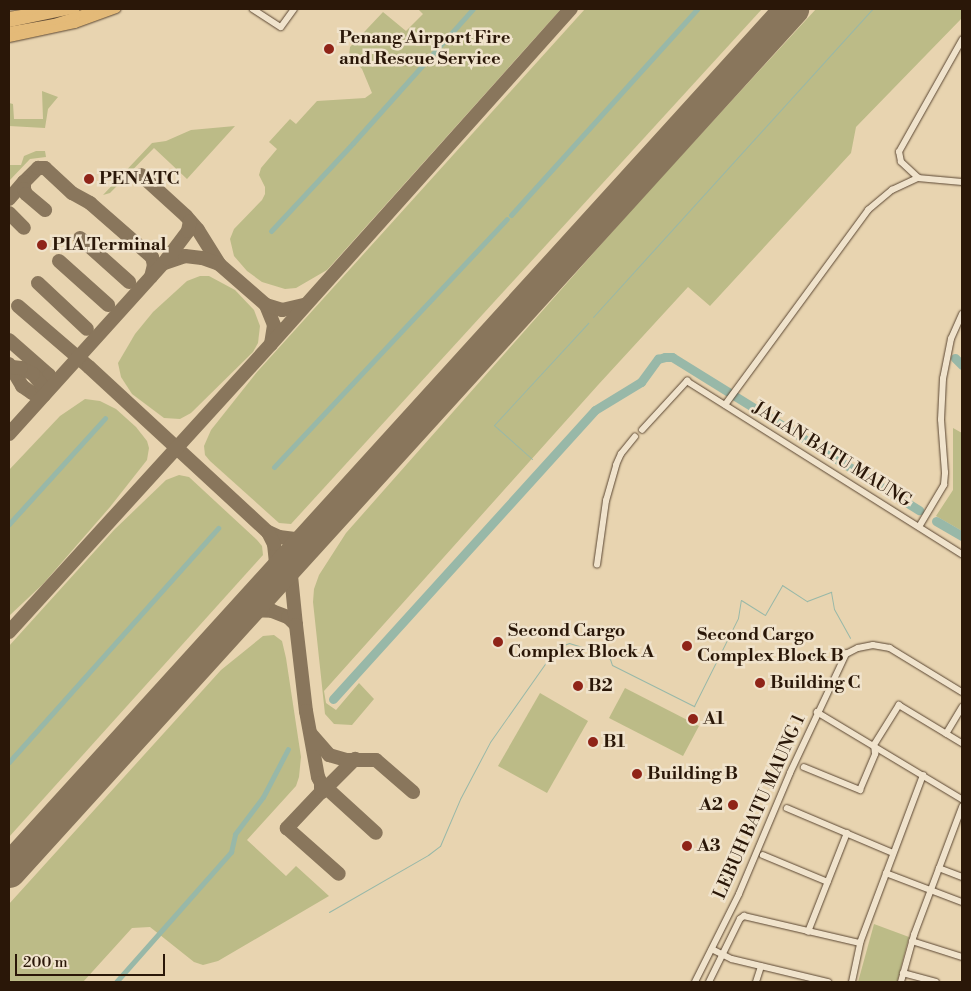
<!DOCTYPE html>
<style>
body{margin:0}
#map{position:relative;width:971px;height:991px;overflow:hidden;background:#e8d4b0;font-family:"Libre Bodoni",serif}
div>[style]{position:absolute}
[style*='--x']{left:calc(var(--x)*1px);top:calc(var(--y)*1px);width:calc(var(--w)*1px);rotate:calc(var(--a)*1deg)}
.green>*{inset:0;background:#bcbb87}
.stream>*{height:1px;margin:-0.5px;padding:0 0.5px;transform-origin:0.5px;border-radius:0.5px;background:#98b8a8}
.canal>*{height:5px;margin:-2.5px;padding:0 2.5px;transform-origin:2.5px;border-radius:2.5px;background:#98b8a8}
.river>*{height:9px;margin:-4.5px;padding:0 4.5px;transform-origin:4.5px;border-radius:4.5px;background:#98b8a8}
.taxiway>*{height:14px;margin:-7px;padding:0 7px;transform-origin:7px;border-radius:7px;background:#89765c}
.runway>*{height:34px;margin:-17px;padding:0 17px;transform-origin:17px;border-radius:17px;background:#89765c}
.roads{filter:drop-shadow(0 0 1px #5a4632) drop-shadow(0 0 1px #5a4632)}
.minor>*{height:5.5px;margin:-2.75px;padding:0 2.75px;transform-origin:2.75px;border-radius:2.75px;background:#f0e3cc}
.highway>*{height:8px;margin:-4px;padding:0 4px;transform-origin:4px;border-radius:4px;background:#e4ba78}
.dots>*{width:14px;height:14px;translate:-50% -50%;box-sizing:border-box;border:2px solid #f0e3cc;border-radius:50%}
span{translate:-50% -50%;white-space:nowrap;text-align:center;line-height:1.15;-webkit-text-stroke:5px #f0e3cc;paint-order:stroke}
.poi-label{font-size:18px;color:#2a1708;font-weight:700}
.left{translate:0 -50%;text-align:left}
.right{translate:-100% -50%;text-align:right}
.street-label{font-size:18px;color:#2a1708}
.frame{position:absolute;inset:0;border:10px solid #2a1708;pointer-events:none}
.scale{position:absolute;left:15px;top:954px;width:150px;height:22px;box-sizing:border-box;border:2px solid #2a1708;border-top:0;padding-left:6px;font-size:15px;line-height:18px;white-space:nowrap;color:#2a1708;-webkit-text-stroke:4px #f0e3cc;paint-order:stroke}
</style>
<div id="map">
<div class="green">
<div style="clip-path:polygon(418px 9px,561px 9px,327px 270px,296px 288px,285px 289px,262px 282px,247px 271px,234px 256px,230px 239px,234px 229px,262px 200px,265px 194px,265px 187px,259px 175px,261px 168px,277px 149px,269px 142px,290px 119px,296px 124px,317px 101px,365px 98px,372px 93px,362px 69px,349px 55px,350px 47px,383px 12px,406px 31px,423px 14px)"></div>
<div style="clip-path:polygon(585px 9px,762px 9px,291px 524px,279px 523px,210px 461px,205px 455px,204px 446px,211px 430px,257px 372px)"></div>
<div style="clip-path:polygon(816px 9px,962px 9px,962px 18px,856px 127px,851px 153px,710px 306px,688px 287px,598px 385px,324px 691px,326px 703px,336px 710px,359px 683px,374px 699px,352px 725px,334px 724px,325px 714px,313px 602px,314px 589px,319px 575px,346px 533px,635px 206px)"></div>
<div style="clip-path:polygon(42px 91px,58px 97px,48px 109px,45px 128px,9px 126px,9px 103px,13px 104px,14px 119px,43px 119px)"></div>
<div style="clip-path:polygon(235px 126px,187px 179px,154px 148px,110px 193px,103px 195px,152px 143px,166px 141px,191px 130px)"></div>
<div style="clip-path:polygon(36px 151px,45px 151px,46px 157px,30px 159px,9px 181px,9px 165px,21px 165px,24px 156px)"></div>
<div style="clip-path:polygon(200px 276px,209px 276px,235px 290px,254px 310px,260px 326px,258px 343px,253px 352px,191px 413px,180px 419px,164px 418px,132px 394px,121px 377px,118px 363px,135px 334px,153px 312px,187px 281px)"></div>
<div style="clip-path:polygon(85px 399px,100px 401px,116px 409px,136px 427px,147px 441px,149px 448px,147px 460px,110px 507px,43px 584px,9px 616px,9px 470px,60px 416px)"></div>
<div style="clip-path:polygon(953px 428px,962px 433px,962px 531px,936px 516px,953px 490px)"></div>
<div style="clip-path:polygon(179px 475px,189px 477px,257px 540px,262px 546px,263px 555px,9px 837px,9px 646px,114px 530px,166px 480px)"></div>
<div style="clip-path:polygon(274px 635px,282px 641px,286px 658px,301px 757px,299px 777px,296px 786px,247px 840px,286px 876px,296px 866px,329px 896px,218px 961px,203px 965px,194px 962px,150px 927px,132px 928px,83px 982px,9px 982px,9px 904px,221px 670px,263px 636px)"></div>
<div style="clip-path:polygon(625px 688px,699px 726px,683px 756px,609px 718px)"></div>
<div style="clip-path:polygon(540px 693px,588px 721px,547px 793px,498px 766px)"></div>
<div style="clip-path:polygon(874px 924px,909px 937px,897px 982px,858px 982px)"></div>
</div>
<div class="stream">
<div style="--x:593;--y:317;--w:416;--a:-47.8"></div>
<div style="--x:532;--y:459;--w:51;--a:-138.2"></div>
<div style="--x:494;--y:425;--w:139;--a:-47.3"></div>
<div style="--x:329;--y:912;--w:114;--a:-29.9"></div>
<div style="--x:428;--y:855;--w:15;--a:-37"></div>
<div style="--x:440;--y:846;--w:51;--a:-66.9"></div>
<div style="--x:460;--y:799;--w:64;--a:-62.2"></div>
<div style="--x:490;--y:742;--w:115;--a:-54.9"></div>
<div style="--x:556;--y:648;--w:14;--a:-21"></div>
<div style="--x:569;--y:643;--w:24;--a:17"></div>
<div style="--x:592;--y:650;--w:20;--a:27"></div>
<div style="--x:610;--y:659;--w:6;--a:72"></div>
<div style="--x:612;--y:665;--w:92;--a:26.6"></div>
<div style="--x:694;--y:706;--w:98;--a:-63.4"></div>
<div style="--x:738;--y:618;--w:18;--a:-81"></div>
<div style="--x:741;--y:600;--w:28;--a:32"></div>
<div style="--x:765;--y:615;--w:34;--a:-60"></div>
<div style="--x:782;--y:585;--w:30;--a:33"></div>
<div style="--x:807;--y:601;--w:26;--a:-21"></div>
<div style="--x:831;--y:592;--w:17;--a:80"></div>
<div style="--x:834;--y:609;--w:33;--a:61"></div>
</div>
<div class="canal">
<div style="--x:511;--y:215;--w:278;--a:-47.9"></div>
<div style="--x:271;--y:231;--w:120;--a:-47"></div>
<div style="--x:353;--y:143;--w:180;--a:-48.2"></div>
<div style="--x:274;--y:467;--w:340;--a:-46.8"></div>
<div style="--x:9;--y:524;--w:143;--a:-47.8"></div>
<div style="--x:9;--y:762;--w:314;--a:-48.2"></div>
<div style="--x:116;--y:982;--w:174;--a:-48.5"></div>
<div style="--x:231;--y:852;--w:18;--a:-77"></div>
<div style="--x:235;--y:834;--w:46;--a:-52.9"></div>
<div style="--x:263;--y:797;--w:54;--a:-62.5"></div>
</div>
<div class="river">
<div style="--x:955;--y:358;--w:10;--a:45"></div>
<div style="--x:936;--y:521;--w:30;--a:30"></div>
<div style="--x:333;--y:699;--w:390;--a:-47.8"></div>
<div style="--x:595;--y:410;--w:54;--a:-31.3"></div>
<div style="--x:641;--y:382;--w:29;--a:-54"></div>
<div style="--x:658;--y:359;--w:7;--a:-16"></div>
<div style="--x:665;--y:357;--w:7;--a:0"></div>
<div style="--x:672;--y:357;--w:291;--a:31.8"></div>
</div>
<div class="taxiway">
<div style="--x:141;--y:175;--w:61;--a:42.3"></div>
<div style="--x:186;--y:216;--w:18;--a:49"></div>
<div style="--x:198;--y:230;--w:40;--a:58"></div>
<div style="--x:219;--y:264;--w:62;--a:41.1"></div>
<div style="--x:24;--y:182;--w:20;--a:-45"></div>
<div style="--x:38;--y:168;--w:7;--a:0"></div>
<div style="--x:45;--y:168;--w:37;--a:43"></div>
<div style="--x:72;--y:193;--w:21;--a:29"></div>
<div style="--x:90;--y:203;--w:82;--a:41.1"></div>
<div style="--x:152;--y:257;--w:8;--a:76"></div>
<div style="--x:154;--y:265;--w:12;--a:104"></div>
<div style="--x:9;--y:199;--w:23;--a:-49"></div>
<div style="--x:24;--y:182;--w:7;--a:90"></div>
<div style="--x:24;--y:189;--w:5;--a:68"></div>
<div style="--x:26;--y:194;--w:25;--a:40"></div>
<div style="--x:9;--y:213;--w:21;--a:45"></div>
<div style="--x:80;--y:238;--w:66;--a:41.9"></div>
<div style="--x:59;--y:261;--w:66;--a:41.9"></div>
<div style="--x:165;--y:263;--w:21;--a:-19"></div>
<div style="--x:185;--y:256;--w:17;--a:7"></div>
<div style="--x:202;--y:258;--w:18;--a:19"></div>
<div style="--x:38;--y:283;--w:67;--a:43.2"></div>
<div style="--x:18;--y:306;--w:94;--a:40.7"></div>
<div style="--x:89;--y:367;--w:243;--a:42.7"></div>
<div style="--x:268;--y:532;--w:12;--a:24"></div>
<div style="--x:279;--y:537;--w:16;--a:7"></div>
<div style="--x:295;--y:539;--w:10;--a:-11"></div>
<div style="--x:305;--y:537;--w:23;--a:-34"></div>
<div style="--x:9;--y:340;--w:53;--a:41.2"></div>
<div style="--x:49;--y:375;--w:11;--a:75"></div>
<div style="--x:271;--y:344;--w:19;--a:-81"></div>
<div style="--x:274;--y:325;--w:22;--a:-112"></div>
<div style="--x:266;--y:305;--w:17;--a:17"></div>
<div style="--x:282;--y:310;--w:23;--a:-13"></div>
<div style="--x:9;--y:364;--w:26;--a:59"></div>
<div style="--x:22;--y:386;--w:12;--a:35"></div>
<div style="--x:32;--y:393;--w:12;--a:9"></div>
<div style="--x:44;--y:395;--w:11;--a:-105"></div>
<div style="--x:41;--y:384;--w:13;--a:-129"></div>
<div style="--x:33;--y:374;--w:13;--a:-153"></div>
<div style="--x:21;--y:368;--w:9;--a:-174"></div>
<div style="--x:9;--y:434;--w:236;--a:-47.9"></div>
<div style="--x:167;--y:259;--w:35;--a:-53"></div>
<div style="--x:188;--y:231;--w:10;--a:-79"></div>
<div style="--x:265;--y:589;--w:28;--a:-67"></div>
<div style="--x:276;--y:563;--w:19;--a:-96"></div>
<div style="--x:274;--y:544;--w:13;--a:-117"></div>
<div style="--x:241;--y:615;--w:9;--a:-32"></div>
<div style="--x:249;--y:610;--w:23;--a:2"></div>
<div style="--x:272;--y:611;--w:17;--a:21"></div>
<div style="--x:288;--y:617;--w:11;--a:45"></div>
<div style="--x:296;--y:625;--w:49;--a:-95.8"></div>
<div style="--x:291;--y:576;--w:24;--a:-75"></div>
<div style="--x:297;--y:553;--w:8;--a:-45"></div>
<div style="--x:296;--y:625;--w:87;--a:83.4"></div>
<div style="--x:306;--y:711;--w:67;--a:79.7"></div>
<div style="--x:318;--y:777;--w:7;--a:63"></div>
<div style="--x:321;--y:783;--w:74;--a:42.3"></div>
<div style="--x:9;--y:632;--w:389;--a:-47.7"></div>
<div style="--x:271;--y:344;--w:450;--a:-48.2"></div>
<div style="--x:311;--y:734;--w:28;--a:49"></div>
<div style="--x:329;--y:755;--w:18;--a:16"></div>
<div style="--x:346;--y:760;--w:30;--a:0"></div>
<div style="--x:376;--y:760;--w:49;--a:40.9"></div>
<div style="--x:321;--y:783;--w:9;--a:90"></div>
<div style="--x:321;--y:792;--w:50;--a:133.4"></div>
<div style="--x:287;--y:828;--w:69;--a:41.5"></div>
<div style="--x:322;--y:792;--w:47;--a:-45"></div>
<div style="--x:9;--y:866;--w:22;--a:-39"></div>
</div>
<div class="runway">
<div style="--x:9;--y:871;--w:1165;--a:-47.75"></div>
</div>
<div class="roads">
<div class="minor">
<div style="--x:253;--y:9;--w:33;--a:33"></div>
<div style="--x:281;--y:27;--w:22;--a:-54"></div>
<div style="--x:918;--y:178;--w:23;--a:-137"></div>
<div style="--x:901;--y:162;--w:10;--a:-101"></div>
<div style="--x:899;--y:152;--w:129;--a:-60.6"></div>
<div style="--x:725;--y:405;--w:242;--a:-53.7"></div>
<div style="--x:868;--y:210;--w:31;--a:-40"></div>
<div style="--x:892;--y:190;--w:29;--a:-25"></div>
<div style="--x:918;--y:178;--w:44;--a:5.2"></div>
<div style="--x:642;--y:430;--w:67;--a:-47.4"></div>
<div style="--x:687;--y:381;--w:325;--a:32.2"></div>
<div style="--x:919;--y:527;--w:49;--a:-59.2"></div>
<div style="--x:944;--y:485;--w:12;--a:-85"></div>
<div style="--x:945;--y:473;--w:53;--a:-94.3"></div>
<div style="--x:941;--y:420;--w:41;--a:-87.2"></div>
<div style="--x:943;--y:379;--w:41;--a:-78.7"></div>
<div style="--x:951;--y:339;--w:27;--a:-66"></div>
<div style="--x:597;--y:565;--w:65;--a:-82"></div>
<div style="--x:606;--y:501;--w:37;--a:-74"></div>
<div style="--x:616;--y:465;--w:12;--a:-66"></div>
<div style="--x:621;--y:454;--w:22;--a:-51"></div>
<div style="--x:817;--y:712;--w:169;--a:31"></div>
<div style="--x:946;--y:734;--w:31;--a:-59"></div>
<div style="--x:874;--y:745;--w:47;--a:-58"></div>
<div style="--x:899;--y:705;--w:74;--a:31.1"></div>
<div style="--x:804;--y:767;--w:61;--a:22.3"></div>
<div style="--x:860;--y:790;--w:39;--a:-67"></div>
<div style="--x:875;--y:754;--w:9;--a:-96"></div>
<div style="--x:787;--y:808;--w:115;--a:23"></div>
<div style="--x:763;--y:855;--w:70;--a:22.6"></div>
<div style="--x:939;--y:868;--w:25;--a:21"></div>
<div style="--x:886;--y:873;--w:81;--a:20.9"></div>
<div style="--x:808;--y:932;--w:106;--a:-68.5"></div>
<div style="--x:912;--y:941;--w:52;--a:17.7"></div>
<div style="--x:712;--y:949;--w:22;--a:27"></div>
<div style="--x:732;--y:959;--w:99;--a:13.5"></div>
<div style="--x:903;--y:973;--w:34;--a:15"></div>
<div style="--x:695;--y:982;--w:98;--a:-63.4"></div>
<div style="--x:739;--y:894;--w:131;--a:-67.1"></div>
<div style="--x:790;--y:773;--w:132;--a:-64.8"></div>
<div style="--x:846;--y:654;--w:13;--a:-27"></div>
<div style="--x:858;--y:648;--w:15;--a:-11"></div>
<div style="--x:873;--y:645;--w:17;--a:10"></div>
<div style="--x:890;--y:648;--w:84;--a:31.4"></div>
<div style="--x:709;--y:982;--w:70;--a:-63.8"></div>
<div style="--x:740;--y:919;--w:5;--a:-37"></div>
<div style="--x:744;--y:916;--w:119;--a:13.1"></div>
<div style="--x:756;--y:982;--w:16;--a:-72"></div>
<div style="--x:852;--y:982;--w:40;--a:-78"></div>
<div style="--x:860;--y:943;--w:179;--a:-69.4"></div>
<div style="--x:901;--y:982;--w:49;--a:-74.5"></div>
<div style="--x:914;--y:935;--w:137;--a:-69.4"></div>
</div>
<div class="highway">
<div style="--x:9;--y:16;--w:44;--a:-9.2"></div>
<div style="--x:9;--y:23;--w:68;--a:-11.8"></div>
<div style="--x:9;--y:31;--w:46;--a:-10.1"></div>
<div style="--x:54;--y:23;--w:46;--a:-17.7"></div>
<div style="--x:9;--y:38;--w:67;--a:-12"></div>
<div style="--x:75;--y:24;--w:44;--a:-20.1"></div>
</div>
</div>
<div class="dots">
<div style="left:329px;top:49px;background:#8f2418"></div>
<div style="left:89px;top:179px;background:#8f2418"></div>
<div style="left:42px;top:245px;background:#8f2418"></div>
<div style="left:498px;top:642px;background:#8f2418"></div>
<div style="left:687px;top:646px;background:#8f2418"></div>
<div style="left:760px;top:683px;background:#8f2418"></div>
<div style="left:578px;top:686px;background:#8f2418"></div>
<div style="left:693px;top:719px;background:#8f2418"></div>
<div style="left:593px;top:742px;background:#8f2418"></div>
<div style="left:637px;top:774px;background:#8f2418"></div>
<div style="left:733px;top:805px;background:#8f2418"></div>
<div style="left:687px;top:846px;background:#8f2418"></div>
</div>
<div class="poi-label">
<span class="left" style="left:339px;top:49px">Penang Airport Fire<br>and Rescue Service</span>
<span class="left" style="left:99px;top:179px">PEN ATC</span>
<span class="left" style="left:52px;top:245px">PIA Terminal</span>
<span class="left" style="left:508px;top:642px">Second Cargo<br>Complex Block A</span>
<span class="left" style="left:697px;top:646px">Second Cargo<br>Complex Block B</span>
<span class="left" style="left:770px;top:683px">Building C</span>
<span class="left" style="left:588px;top:686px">B2</span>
<span class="left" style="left:703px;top:719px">A1</span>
<span class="left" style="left:603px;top:742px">B1</span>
<span class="left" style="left:647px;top:774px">Building B</span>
<span class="right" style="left:723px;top:805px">A2</span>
<span class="left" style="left:697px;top:846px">A3</span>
</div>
<div class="street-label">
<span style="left:832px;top:455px;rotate:32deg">JALAN BATU MAUNG</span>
<span style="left:760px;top:807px;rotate:-66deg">LEBUH BATU MAUNG 1</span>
</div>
<div class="frame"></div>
<div class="scale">200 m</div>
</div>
